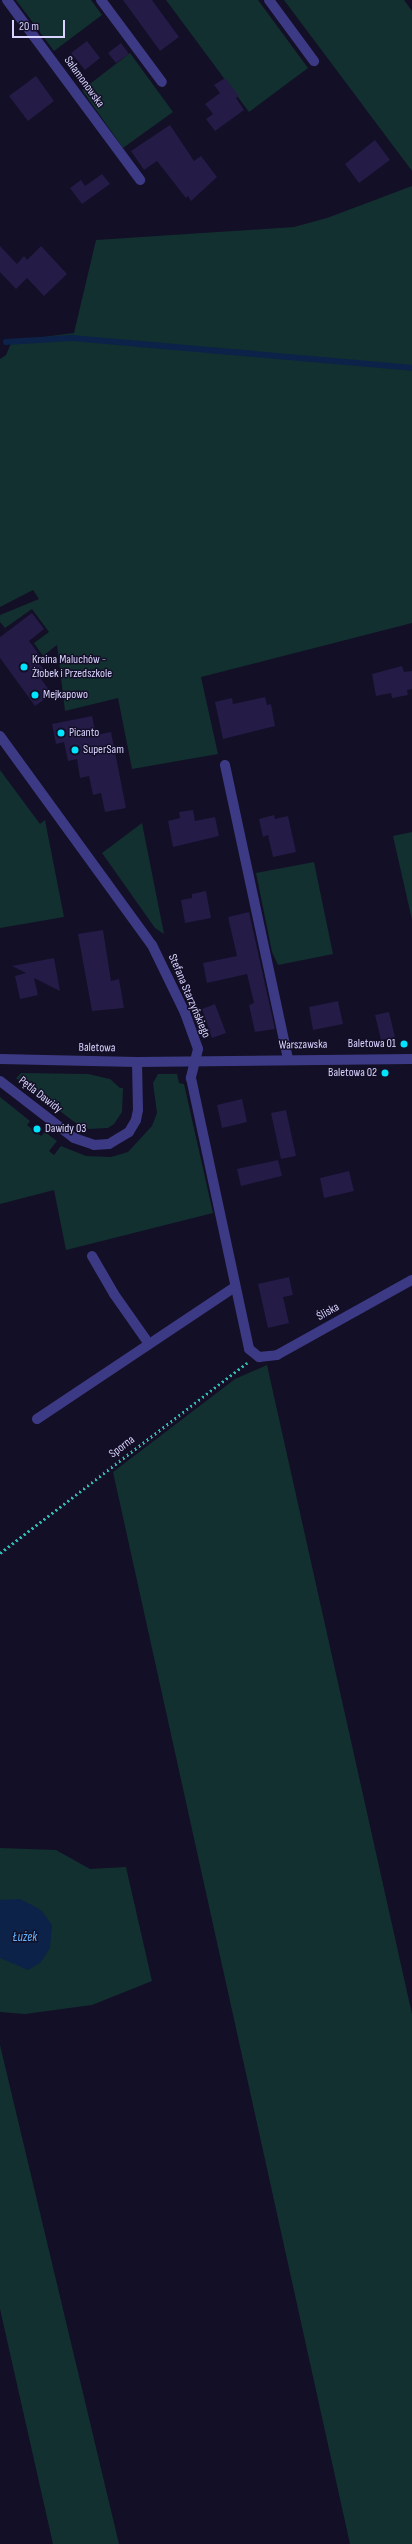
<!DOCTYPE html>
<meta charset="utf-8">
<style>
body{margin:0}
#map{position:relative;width:412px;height:2544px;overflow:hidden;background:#130f26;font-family:"Sofia Sans Condensed",sans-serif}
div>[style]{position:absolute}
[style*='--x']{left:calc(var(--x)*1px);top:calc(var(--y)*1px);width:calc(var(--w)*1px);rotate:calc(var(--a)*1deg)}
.green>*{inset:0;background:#12302f}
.water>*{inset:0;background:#0c2248}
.stream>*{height:5.5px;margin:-2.75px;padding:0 2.75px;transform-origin:2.75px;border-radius:2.75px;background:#0c2248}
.building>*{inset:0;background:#241b47}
.path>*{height:2.5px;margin-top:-1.25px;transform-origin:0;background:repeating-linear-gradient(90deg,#2fb8b0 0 2px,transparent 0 5px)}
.minor>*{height:10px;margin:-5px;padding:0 5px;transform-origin:5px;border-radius:5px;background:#3d3a85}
.dots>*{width:11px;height:11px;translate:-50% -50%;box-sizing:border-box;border:2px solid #130f26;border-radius:50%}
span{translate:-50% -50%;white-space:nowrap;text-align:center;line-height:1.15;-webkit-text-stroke:3px #130f26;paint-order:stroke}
.street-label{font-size:12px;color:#d9d4ff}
.poi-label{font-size:12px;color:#d9d4ff}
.left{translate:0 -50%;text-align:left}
.right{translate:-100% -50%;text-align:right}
.water-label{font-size:13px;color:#62b6ff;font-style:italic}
.scale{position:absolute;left:12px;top:20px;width:53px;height:18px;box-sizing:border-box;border:2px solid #d9d4ff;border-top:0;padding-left:5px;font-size:12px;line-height:14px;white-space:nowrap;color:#d9d4ff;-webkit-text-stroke:3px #130f26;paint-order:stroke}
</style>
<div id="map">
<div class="green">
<div style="clip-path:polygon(16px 0,91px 0,102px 15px,54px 51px)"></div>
<div style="clip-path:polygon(166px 0,258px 0,308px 68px,249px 112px)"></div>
<div style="clip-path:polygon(284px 0,404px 0,412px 11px,412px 171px)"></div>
<div style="clip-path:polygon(130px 53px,173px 112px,123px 148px,82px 90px)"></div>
<div style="clip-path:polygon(412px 186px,412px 623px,201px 677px,218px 754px,132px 769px,118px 698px,65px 711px,57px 645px,43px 656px,34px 643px,49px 632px,32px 609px,5px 628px,0 622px,0 615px,39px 599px,33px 590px,0 607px,0 359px,6px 355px,12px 341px,74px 333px,96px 240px,294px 227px,327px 218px)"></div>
<div style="clip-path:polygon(0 770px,40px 824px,45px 820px,64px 917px,0 928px)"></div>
<div style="clip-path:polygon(142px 823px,164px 934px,155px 928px,102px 853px)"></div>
<div style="clip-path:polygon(412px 832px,412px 920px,393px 836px)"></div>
<div style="clip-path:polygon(314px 862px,333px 954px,278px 965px,272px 952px,256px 873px)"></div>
<div style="clip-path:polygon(21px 1073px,88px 1074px,110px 1079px,120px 1088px,123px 1088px,122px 1112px,114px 1124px,108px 1128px,89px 1129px,77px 1124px,16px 1078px)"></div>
<div style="clip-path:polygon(158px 1074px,177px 1074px,179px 1083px,184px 1084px,213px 1213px,66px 1250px,54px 1190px,0 1204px,0 1097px,30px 1121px,27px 1125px,41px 1136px,45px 1132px,57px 1141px,49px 1151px,54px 1155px,61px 1146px,86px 1156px,111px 1157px,128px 1152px,152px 1126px,157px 1113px,153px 1083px)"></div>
<div style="clip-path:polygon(267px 1365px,412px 2014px,412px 2544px,350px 2544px,113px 1472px,235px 1379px)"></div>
<div style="clip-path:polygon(0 1848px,56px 1850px,90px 1869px,126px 1867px,152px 1981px,92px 2005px,25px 2014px,0 2012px)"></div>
<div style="clip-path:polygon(0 2045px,119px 2544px,53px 2544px,0 2309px)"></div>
</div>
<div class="water">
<div style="clip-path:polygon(20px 1899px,41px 1910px,52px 1925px,50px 1948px,40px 1963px,28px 1970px,0 1958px,0 1900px)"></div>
</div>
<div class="stream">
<div style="--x:6;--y:342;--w:66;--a:-3.5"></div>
<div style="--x:72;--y:338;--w:341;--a:5"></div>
</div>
<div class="building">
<div style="clip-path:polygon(123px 0,152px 0,179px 37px,160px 51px)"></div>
<div style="clip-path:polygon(87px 41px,100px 58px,85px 70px,71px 53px)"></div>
<div style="clip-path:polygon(121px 43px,129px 54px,116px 63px,108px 53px)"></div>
<div style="clip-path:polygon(36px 76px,54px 101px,28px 121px,9px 96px)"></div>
<div style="clip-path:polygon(225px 78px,239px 96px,236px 98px,244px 110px,215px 131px,206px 119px,213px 114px,205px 104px,220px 93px,214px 85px)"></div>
<div style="clip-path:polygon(170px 125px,194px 161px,201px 156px,217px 177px,191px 201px,188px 196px,186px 198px,157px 161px,144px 170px,131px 151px)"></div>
<div style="clip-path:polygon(375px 140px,390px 160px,359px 183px,345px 164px)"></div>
<div style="clip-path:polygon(102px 174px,110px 184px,82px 204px,70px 188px,81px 180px,85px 186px)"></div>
<div style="clip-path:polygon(0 246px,17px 264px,24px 256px,27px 260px,41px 246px,67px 274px,44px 296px,27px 278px,16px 289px,0 272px)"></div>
<div style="clip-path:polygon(32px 613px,44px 629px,29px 641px,40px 656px,36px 659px,47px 674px,41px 679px,52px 694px,35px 706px,0 658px,0 637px)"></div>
<div style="clip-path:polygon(402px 666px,404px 672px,412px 671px,412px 689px,407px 690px,408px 695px,392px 698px,391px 693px,376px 696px,372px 674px)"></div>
<div style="clip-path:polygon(265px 697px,267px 705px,271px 704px,275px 726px,223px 739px,215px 702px,232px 698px,233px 704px)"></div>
<div style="clip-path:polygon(92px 716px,96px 735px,111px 732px,126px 808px,105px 812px,101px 793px,93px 795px,89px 776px,80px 778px,77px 759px,68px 761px,64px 742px,56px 744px,52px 724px)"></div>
<div style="clip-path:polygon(193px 810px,195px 821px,215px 817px,219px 836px,173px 847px,168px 821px,180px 818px,179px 812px)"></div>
<div style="clip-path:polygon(274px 815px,275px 819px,288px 816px,296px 852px,273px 857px,268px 835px,263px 837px,259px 819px)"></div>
<div style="clip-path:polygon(206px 891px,211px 918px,185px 923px,181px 900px,192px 898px,192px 894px)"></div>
<div style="clip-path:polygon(249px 912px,275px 1029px,255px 1032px,249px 1005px,254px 1003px,247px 974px,207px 983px,203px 963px,237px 956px,228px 917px)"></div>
<div style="clip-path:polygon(103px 930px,111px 981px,119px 979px,124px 1008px,92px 1011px,78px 934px)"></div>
<div style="clip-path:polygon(54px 958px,60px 991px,34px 978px,38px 995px,20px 999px,15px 976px,26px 973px,12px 966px)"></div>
<div style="clip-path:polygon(338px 1001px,343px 1024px,313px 1030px,309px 1007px)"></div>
<div style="clip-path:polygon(215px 1004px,226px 1033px,212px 1038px,202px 1009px)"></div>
<div style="clip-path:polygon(389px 1012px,395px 1037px,381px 1040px,375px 1015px)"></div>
<div style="clip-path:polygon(242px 1099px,247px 1122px,222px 1128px,217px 1105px)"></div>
<div style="clip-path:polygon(286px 1110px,296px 1156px,281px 1159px,271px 1113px)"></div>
<div style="clip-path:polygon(278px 1160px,282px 1176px,241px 1186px,237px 1169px)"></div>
<div style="clip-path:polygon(349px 1171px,354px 1191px,324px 1198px,320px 1178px)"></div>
<div style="clip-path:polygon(289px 1277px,293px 1295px,283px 1297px,289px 1323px,268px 1328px,258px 1284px)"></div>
</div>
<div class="path">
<div style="--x:0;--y:1553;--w:312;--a:-37.6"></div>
</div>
<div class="minor">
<div style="--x:7;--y:0;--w:224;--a:53.5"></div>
<div style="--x:101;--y:0;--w:102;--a:53.4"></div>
<div style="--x:269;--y:0;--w:76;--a:53.6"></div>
<div style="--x:0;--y:736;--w:258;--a:54"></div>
<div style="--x:152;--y:945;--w:76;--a:64.1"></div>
<div style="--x:185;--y:1013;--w:38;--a:70"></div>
<div style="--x:198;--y:1049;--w:30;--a:104"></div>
<div style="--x:191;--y:1078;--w:277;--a:77.9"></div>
<div style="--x:249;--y:1349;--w:13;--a:39"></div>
<div style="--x:259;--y:1357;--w:18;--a:-6"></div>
<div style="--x:277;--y:1355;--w:154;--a:-29.1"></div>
<div style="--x:225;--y:765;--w:300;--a:77.9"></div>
<div style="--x:0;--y:1059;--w:137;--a:1.3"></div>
<div style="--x:137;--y:1062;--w:275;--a:-0.6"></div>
<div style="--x:0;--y:1081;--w:93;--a:37.6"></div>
<div style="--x:74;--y:1138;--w:21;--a:19"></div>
<div style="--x:94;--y:1145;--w:15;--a:-4"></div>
<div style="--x:109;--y:1144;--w:23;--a:-31"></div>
<div style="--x:129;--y:1132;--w:14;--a:-60"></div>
<div style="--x:136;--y:1120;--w:10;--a:-79"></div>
<div style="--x:138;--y:1110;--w:48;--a:-91.2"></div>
<div style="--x:92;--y:1256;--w:44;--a:59.9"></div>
<div style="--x:114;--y:1294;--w:61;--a:55"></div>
<div style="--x:37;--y:1419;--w:238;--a:-33.7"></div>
</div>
<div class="dots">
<div style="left:24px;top:667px;background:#00e5ff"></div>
<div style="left:35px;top:695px;background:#00e5ff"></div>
<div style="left:61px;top:733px;background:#00e5ff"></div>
<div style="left:75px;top:750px;background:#00e5ff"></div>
<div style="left:404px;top:1044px;background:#00e5ff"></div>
<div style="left:385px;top:1073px;background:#00e5ff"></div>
<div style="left:37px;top:1129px;background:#00e5ff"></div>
</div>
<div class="street-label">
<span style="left:84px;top:82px;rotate:54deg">Salamonowska</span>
<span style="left:189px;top:996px;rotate:67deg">Stefana Starzyńskiego</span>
<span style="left:303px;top:1045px;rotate:-1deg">Warszawska</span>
<span style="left:97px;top:1048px;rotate:1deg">Baletowa</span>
<span style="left:40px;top:1095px;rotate:38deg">Pętla Dawidy</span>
<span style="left:328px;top:1312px;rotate:-29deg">Śliska</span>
<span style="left:122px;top:1447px;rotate:-37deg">Sporna</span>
</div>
<div class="poi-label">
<span class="left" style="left:32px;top:667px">Kraina Maluchów -<br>Żłobek i Przedszkole</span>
<span class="left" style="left:43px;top:695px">Mejkapowo</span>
<span class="left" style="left:69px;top:733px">Picanto</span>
<span class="left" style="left:83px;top:750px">SuperSam</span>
<span class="right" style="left:396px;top:1044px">Baletowa 01</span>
<span class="right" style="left:377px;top:1073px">Baletowa 02</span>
<span class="left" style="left:45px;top:1129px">Dawidy 03</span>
</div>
<div class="water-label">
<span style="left:25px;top:1937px">Łużek</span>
</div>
<div class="scale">20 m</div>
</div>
